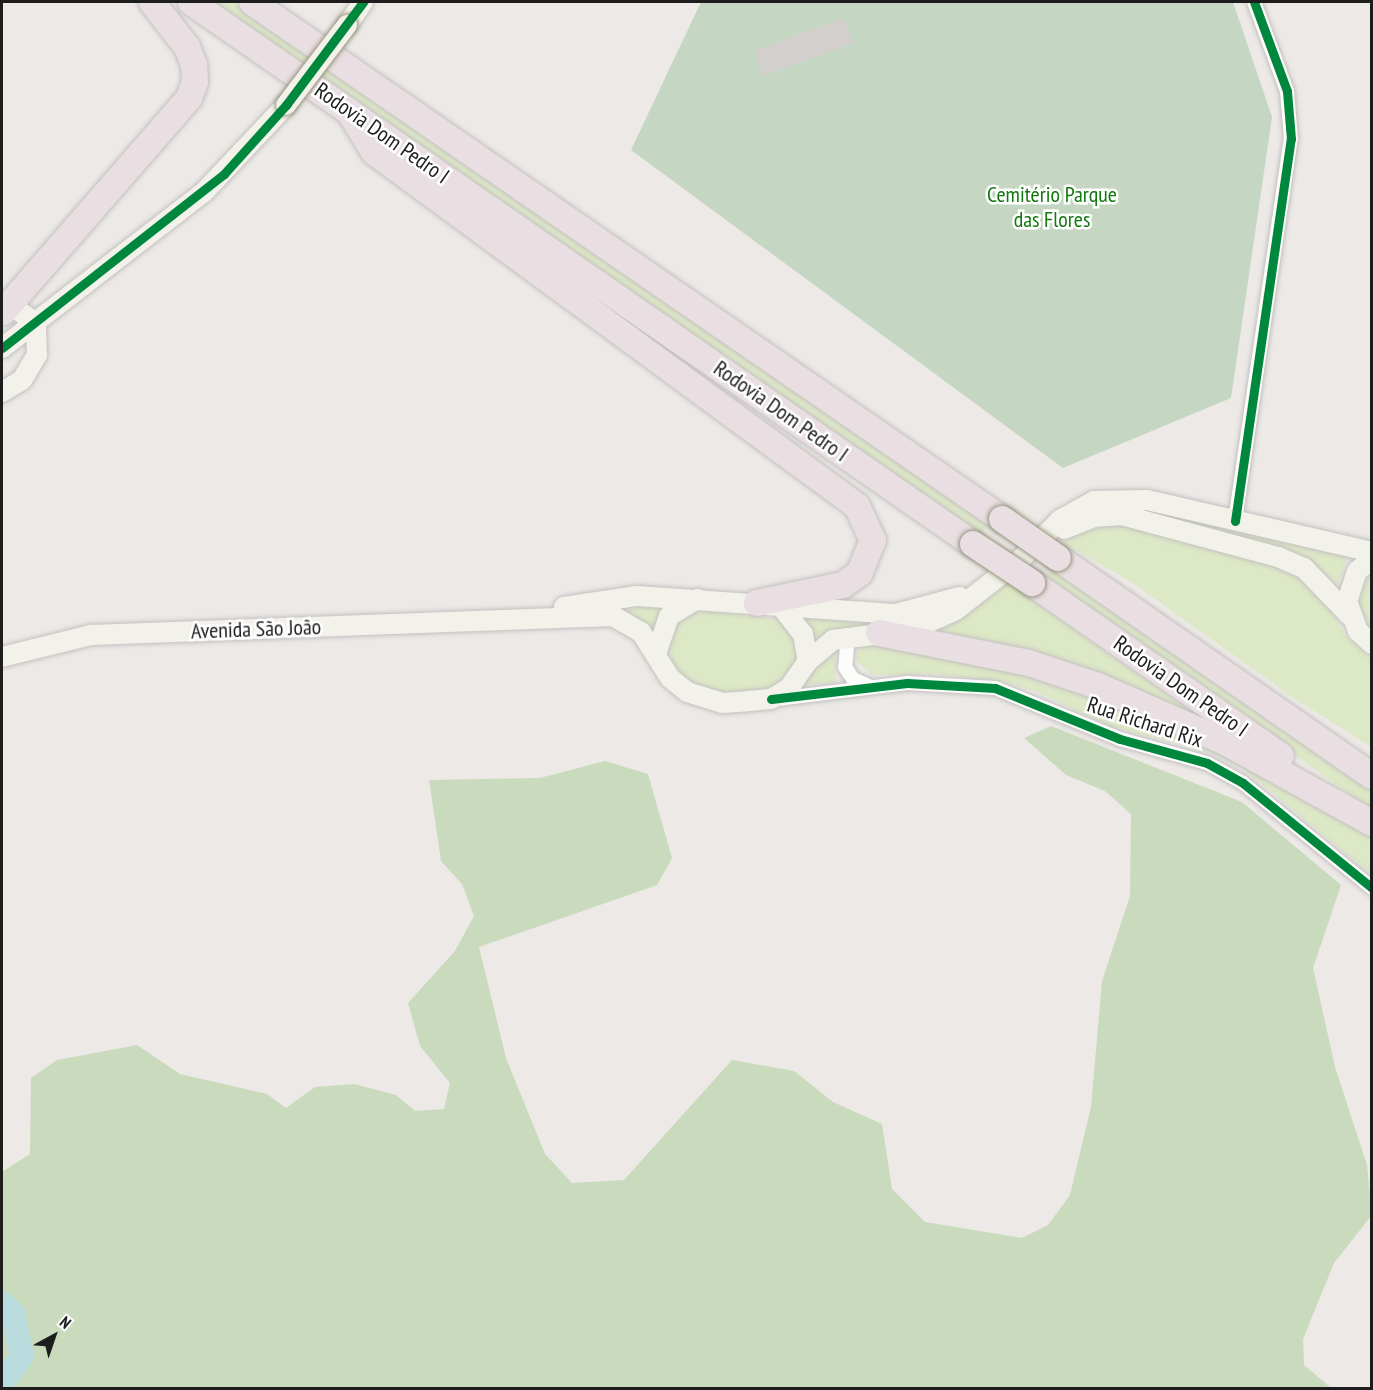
<!DOCTYPE html>
<meta charset="utf-8">
<style>
body{margin:0}
#map{position:relative;width:1373px;height:1390px;overflow:hidden;background:#ece9e6;font-family:"PT Sans Narrow",sans-serif}
div>[style]{position:absolute}
[style*='--x']{left:calc(var(--x)*1px);top:calc(var(--y)*1px);width:calc(var(--w)*1px);rotate:calc(var(--a)*1deg)}
.grass>*{inset:0;background:#dde8c6}
.forest>*{inset:0;background:#cadabc}
.cemetery>*{inset:0;background:#c5d6c3}
.river>*{height:24px;margin:-12px;padding:0 12px;transform-origin:12px;border-radius:12px;background:#badcde}
.building>*{inset:0;background:#d3cfcd}
.roads{filter:drop-shadow(0 0 2px #c3c1c0) drop-shadow(0 0 2px #c3c1c0)}
.street>*{height:14px;margin:-7px;padding:0 7px;transform-origin:7px;border-radius:7px;background:#fcfcfb}
.secondary>*{height:20px;margin:-10px;padding:0 10px;transform-origin:10px;border-radius:10px;background:#f3f2ea}
.highway>*{height:26px;margin:-13px;padding:0 13px;transform-origin:13px;border-radius:13px;background:#e9dee1}
.bridges{filter:drop-shadow(0 0 2px #96947f) drop-shadow(0 0 2px #96947f)}
.secondary-bridge>*{height:20px;margin:-10px;padding:0 10px;transform-origin:10px;border-radius:10px;background:#f3f2ea}
.highway-bridge>*{height:26px;margin:-13px;padding:0 13px;transform-origin:13px;border-radius:13px;background:#e9dee1}
.cycleway>*{height:9px;margin:-4.5px;padding:0 4.5px;transform-origin:4.5px;border-radius:4.5px;background:#00873e}
span{translate:-50% -50%;white-space:nowrap;text-align:center;line-height:1.15;-webkit-text-stroke:5px #fff;paint-order:stroke}
.street-label{font-size:22px;color:#1d1d1d}
.park-label{font-size:22px;color:#13780e}
.frame{position:absolute;inset:0;border:3px solid #1d1d1d;pointer-events:none}
.north{position:absolute;left:24px;top:1306px;width:60px;height:60px;-webkit-text-stroke:4px #fff;paint-order:stroke;rotate:40deg;font-size:16px;font-weight:700;line-height:24px;text-align:center;color:#1d1d1d}
.north::after{content:'';display:block;margin:auto;width:21px;height:27px;background:#1d1d1d;clip-path:polygon(50% 0,100% 100%,50% 72%,0 100%)}
</style>
<div id="map">
<div class="grass">
<div style="clip-path:polygon(206px 2px,239px 2px,990px 523px,979px 534px)"></div>
<div style="clip-path:polygon(1113px 505px,1143px 505px,1348px 556px,1338px 584px,1302px 557px,1274px 545px,1232px 539px)"></div>
<div style="clip-path:polygon(1116px 521px,1274px 565px,1312px 586px,1333px 612px,1345px 635px,1371px 658px,1371px 747px,1295px 699px,1131px 582px,1064px 543px,1091px 525px)"></div>
<div style="clip-path:polygon(1054px 566px,1371px 785px,1371px 809px,1044px 578px)"></div>
<div style="clip-path:polygon(1371px 571px,1371px 633px,1358px 600px)"></div>
<div style="clip-path:polygon(1008px 583px,1215px 728px,929px 633px,973px 610px)"></div>
<div style="clip-path:polygon(608px 604px,666px 604px,652px 632px)"></div>
<div style="clip-path:polygon(702px 610px,779px 619px,795px 637px,798px 655px,790px 675px,772px 690px,729px 696px,690px 684px,670px 663px,667px 640px,677px 621px)"></div>
<div style="clip-path:polygon(795px 613px,920px 622px,841px 629px,815px 640px)"></div>
<div style="clip-path:polygon(870px 642px,1067px 682px,1281px 776px,1371px 838px,1371px 874px,1242px 768px,1207px 751px,1111px 727px,1035px 691px,1004px 682px,932px 674px,871px 675px,856px 660px,857px 652px)"></div>
<div style="clip-path:polygon(835px 647px,836px 682px,801px 686px,821px 659px)"></div>
</div>
<div class="forest">
<div style="clip-path:polygon(1051px 726px,1242px 802px,1341px 885px,1313px 968px,1335px 1067px,1367px 1165px,1372px 1215px,1334px 1263px,1303px 1339px,1304px 1365px,1331px 1388px,2px 1388px,2px 1172px,30px 1154px,31px 1078px,57px 1060px,137px 1045px,180px 1074px,267px 1094px,286px 1108px,315px 1087px,354px 1084px,396px 1095px,415px 1111px,444px 1109px,450px 1083px,420px 1046px,408px 1003px,455px 951px,474px 916px,462px 884px,441px 861px,429px 780px,540px 778px,605px 761px,648px 774px,672px 858px,657px 885px,479px 947px,506px 1058px,545px 1154px,572px 1183px,624px 1180px,732px 1060px,794px 1071px,833px 1102px,882px 1124px,892px 1189px,925px 1222px,1022px 1238px,1048px 1225px,1070px 1195px,1091px 1107px,1102px 981px,1130px 896px,1131px 814px,1105px 791px,1066px 775px,1024px 738px)"></div>
</div>
<div class="cemetery">
<div style="clip-path:polygon(701px 2px,1233px 2px,1272px 117px,1231px 398px,1063px 468px,631px 150px)"></div>
</div>
<div class="river">
<div style="--x:2;--y:1303;--w:16;--a:45"></div>
<div style="--x:13;--y:1314;--w:43;--a:77.9"></div>
<div style="--x:22;--y:1356;--w:34;--a:126"></div>
</div>
<div class="building">
<div style="clip-path:polygon(844px 18px,853px 43px,763px 76px,754px 51px)"></div>
</div>
<div class="roads">
<div class="street">
<div style="--x:1235;--y:521;--w:386;--a:-81.7"></div>
<div style="--x:1291;--y:139;--w:48;--a:-94.8"></div>
<div style="--x:1287;--y:91;--w:95;--a:-110.3"></div>
<div style="--x:848;--y:635;--w:32;--a:95"></div>
<div style="--x:845;--y:667;--w:14;--a:56"></div>
<div style="--x:853;--y:679;--w:20;--a:24"></div>
<div style="--x:777;--y:699;--w:131;--a:-7"></div>
<div style="--x:907;--y:683;--w:88;--a:3.3"></div>
<div style="--x:995;--y:688;--w:135;--a:22.2"></div>
<div style="--x:1120;--y:739;--w:90;--a:15.4"></div>
<div style="--x:1207;--y:763;--w:41;--a:29.1"></div>
<div style="--x:1243;--y:783;--w:166;--a:39.1"></div>
</div>
<div class="secondary">
<div style="--x:347;--y:25;--w:28;--a:-55"></div>
<div style="--x:2;--y:348;--w:255;--a:-37.7"></div>
<div style="--x:204;--y:192;--w:120;--a:-46.7"></div>
<div style="--x:2;--y:392;--w:23;--a:-31"></div>
<div style="--x:22;--y:380;--w:29;--a:-59"></div>
<div style="--x:37;--y:355;--w:32;--a:-92"></div>
<div style="--x:36;--y:323;--w:21;--a:-145"></div>
<div style="--x:1064;--y:529;--w:31;--a:-22"></div>
<div style="--x:1093;--y:517;--w:29;--a:-4"></div>
<div style="--x:1122;--y:515;--w:162;--a:15.1"></div>
<div style="--x:1278;--y:557;--w:28;--a:23"></div>
<div style="--x:1304;--y:568;--w:66;--a:46.2"></div>
<div style="--x:1372;--y:559;--w:19;--a:141"></div>
<div style="--x:1357;--y:571;--w:32;--a:108"></div>
<div style="--x:1347;--y:601;--w:32;--a:70"></div>
<div style="--x:1358;--y:631;--w:19;--a:43"></div>
<div style="--x:780;--y:605;--w:37;--a:52"></div>
<div style="--x:803;--y:634;--w:27;--a:80"></div>
<div style="--x:564;--y:607;--w:74;--a:-8.6"></div>
<div style="--x:637;--y:596;--w:260;--a:4"></div>
<div style="--x:896;--y:614;--w:66;--a:-14.9"></div>
<div style="--x:656;--y:654;--w:40;--a:-71.1"></div>
<div style="--x:669;--y:616;--w:33;--a:-31"></div>
<div style="--x:2;--y:657;--w:92;--a:-13.9"></div>
<div style="--x:91;--y:635;--w:522;--a:-2.08"></div>
<div style="--x:613;--y:616;--w:32;--a:30"></div>
<div style="--x:641;--y:632;--w:54;--a:57.8"></div>
<div style="--x:670;--y:678;--w:22;--a:39"></div>
<div style="--x:687;--y:692;--w:37;--a:17"></div>
<div style="--x:722;--y:703;--w:26;--a:-4"></div>
<div style="--x:748;--y:701;--w:23;--a:-5"></div>
<div style="--x:771;--y:699;--w:21;--a:-31"></div>
<div style="--x:789;--y:688;--w:33;--a:-55"></div>
<div style="--x:808;--y:661;--w:33;--a:-40"></div>
<div style="--x:833;--y:640;--w:80;--a:-7.2"></div>
<div style="--x:912;--y:630;--w:48;--a:-24.4"></div>
<div style="--x:956;--y:610;--w:84;--a:-38.2"></div>
<div style="--x:1022;--y:558;--w:54;--a:-45"></div>
<div style="--x:1060;--y:520;--w:39;--a:-29"></div>
<div style="--x:1094;--y:501;--w:53;--a:-1.1"></div>
<div style="--x:1147;--y:500;--w:231;--a:13"></div>
</div>
<div class="highway">
<div style="--x:191;--y:2;--w:951;--a:34.73"></div>
<div style="--x:252;--y:2;--w:911;--a:34.58"></div>
<div style="--x:352;--y:116;--w:42;--a:58.6"></div>
<div style="--x:374;--y:152;--w:599;--a:36.24"></div>
<div style="--x:857;--y:506;--w:38;--a:65"></div>
<div style="--x:873;--y:540;--w:35;--a:112"></div>
<div style="--x:860;--y:573;--w:21;--a:145"></div>
<div style="--x:843;--y:585;--w:88;--a:168.2"></div>
<div style="--x:3;--y:312;--w:284;--a:-49"></div>
<div style="--x:189;--y:98;--w:17;--a:-69"></div>
<div style="--x:195;--y:82;--w:17;--a:-93"></div>
<div style="--x:194;--y:65;--w:19;--a:-111"></div>
<div style="--x:187;--y:47;--w:57;--a:-127.9"></div>
<div style="--x:1058;--y:558;--w:382;--a:34.8"></div>
<div style="--x:1032;--y:583;--w:303;--a:34.8"></div>
<div style="--x:879;--y:633;--w:153;--a:11.3"></div>
<div style="--x:1029;--y:663;--w:73;--a:18.4"></div>
<div style="--x:1098;--y:686;--w:139;--a:23.8"></div>
<div style="--x:1225;--y:742;--w:168;--a:28.9"></div>
</div>
</div>
<div class="bridges">
<div class="secondary-bridge">
<div style="--x:286;--y:105;--w:101;--a:-52.7"></div>
</div>
<div class="highway-bridge">
<div style="--x:1002;--y:519;--w:68;--a:34.9"></div>
<div style="--x:973;--y:544;--w:71;--a:33.5"></div>
</div>
</div>
<div class="cycleway">
<div style="--x:2;--y:348;--w:282;--a:-38.1"></div>
<div style="--x:224;--y:174;--w:93;--a:-48.1"></div>
<div style="--x:286;--y:105;--w:129;--a:-53.2"></div>
<div style="--x:1235;--y:521;--w:386;--a:-81.7"></div>
<div style="--x:1291;--y:139;--w:48;--a:-94.8"></div>
<div style="--x:1287;--y:91;--w:95;--a:-110.3"></div>
<div style="--x:771;--y:699;--w:137;--a:-6.7"></div>
<div style="--x:907;--y:683;--w:88;--a:3.3"></div>
<div style="--x:995;--y:688;--w:135;--a:22.2"></div>
<div style="--x:1120;--y:739;--w:90;--a:15.4"></div>
<div style="--x:1207;--y:763;--w:41;--a:29.1"></div>
<div style="--x:1243;--y:783;--w:166;--a:39.1"></div>
</div>
<div class="street-label">
<span style="left:382px;top:133px;rotate:35deg">Rodovia Dom Pedro I</span>
<span style="left:781px;top:411px;rotate:35deg">Rodovia Dom Pedro I</span>
<span style="left:256px;top:629px;rotate:-2deg">Avenida São João</span>
<span style="left:1181px;top:686px;rotate:35deg">Rodovia Dom Pedro I</span>
<span style="left:1145px;top:722px;rotate:18deg">Rua Richard Rix</span>
</div>
<div class="park-label">
<span style="left:1052px;top:207px">Cemitério Parque<br>das Flores</span>
</div>
<div class="frame"></div>
<div class="north">N</div>
</div>
